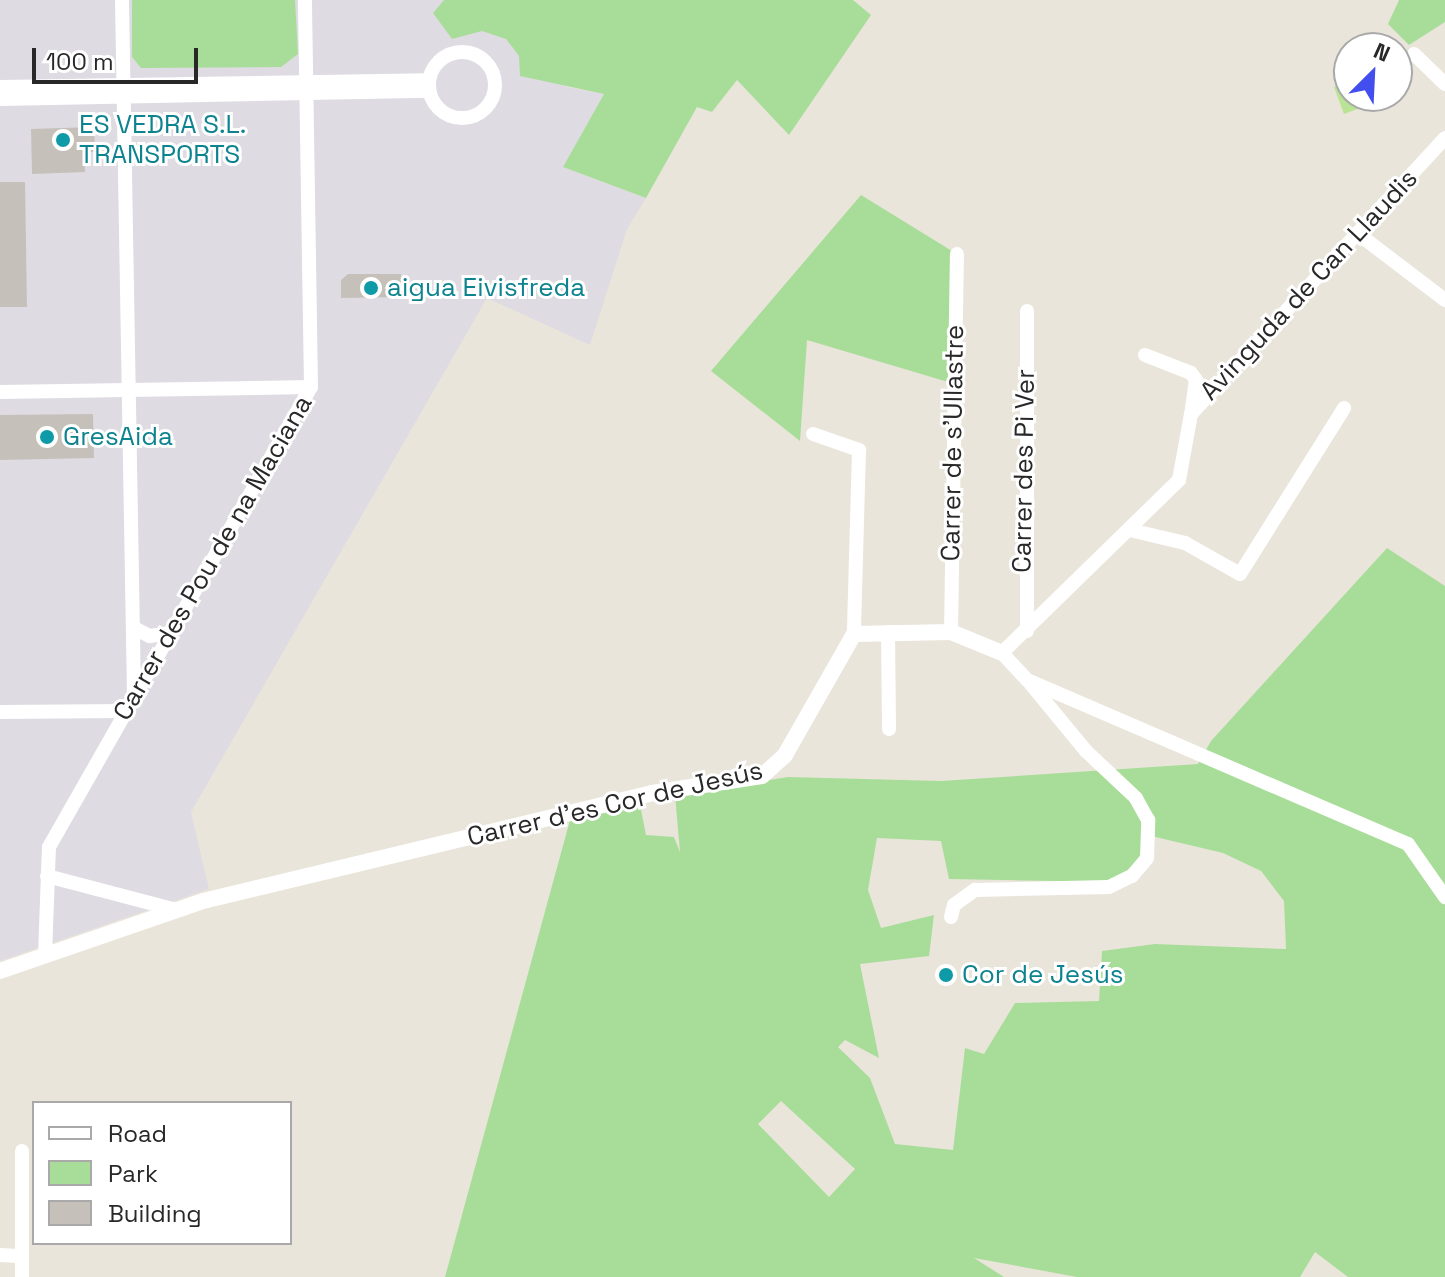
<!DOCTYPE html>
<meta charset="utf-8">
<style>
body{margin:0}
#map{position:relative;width:1445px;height:1277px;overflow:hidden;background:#eae5da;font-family:"Space Grotesk",sans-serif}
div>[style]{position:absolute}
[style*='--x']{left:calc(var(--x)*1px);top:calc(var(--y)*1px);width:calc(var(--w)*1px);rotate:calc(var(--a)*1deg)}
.industrial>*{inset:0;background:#dedbe2}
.green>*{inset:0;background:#a8dd99}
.pitch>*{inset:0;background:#b9e495}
.building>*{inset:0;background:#c5c1ba}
.minor>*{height:14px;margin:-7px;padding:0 7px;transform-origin:7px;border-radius:7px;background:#fff}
.minor>.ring{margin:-7px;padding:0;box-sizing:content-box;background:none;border:14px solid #fff;border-radius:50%}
.tertiary>*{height:16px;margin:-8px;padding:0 8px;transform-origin:8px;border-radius:8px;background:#fff}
.dots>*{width:22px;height:22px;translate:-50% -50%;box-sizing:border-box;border:4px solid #fff;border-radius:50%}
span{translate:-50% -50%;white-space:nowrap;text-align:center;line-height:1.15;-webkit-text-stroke:6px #fff;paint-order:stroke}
.culture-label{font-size:26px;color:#0d838f}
.left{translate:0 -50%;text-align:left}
.street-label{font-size:26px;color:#282828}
.legend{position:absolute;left:32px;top:1101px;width:260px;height:144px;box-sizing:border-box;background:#fff;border:2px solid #a9a9a9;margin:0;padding:10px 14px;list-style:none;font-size:24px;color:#282828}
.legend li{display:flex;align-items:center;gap:16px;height:40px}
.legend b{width:40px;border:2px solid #a9a9a9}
.north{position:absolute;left:1333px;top:32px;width:80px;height:80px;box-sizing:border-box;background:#fff;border:2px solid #a9a9a9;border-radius:50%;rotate:24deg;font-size:22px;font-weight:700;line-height:32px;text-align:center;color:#282828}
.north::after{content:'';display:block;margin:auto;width:28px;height:36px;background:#424eee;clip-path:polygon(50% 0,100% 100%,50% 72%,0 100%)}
.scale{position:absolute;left:32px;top:48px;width:166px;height:36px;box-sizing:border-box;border:4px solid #282828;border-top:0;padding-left:10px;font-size:24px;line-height:28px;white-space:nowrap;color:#282828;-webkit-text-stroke:6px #fff;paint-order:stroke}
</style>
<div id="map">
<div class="industrial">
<div style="clip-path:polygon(0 0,444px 0,433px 13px,506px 39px,519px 56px,567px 87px,604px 94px,563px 167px,646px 198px,627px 229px,590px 345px,487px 298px,191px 812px,209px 889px,0 961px)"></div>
</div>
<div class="green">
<div style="clip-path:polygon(132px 0,295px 0,298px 54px,281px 67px,141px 68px,132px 57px)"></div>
<div style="clip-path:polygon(444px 0,853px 0,871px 15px,789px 135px,737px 80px,712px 112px,697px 107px,646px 198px,563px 167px,604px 94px,520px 76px,519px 56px,506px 39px,482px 31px,452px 39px,433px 13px)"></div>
<div style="clip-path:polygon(1399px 0,1445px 0,1445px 22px,1409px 45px,1388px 24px)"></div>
<div style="clip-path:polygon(861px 195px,952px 251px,948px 382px,807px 340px,800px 441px,711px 371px)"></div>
<div style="clip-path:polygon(evenodd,1387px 548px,1445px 586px,1445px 1277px,1348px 1277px,1315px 1252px,1300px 1277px,1077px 1277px,974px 1258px,1004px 1277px,445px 1277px,570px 820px,630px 804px,641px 810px,646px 835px,674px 837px,680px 852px,675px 795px,788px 777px,941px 781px,1198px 764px,1211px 741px,1387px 548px,1143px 834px,1223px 853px,1261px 871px,1284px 901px,1286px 949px,1155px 944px,1102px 951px,1099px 1001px,1015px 1003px,984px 1054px,965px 1048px,953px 1150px,895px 1144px,870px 1078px,838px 1047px,845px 1040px,879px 1058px,860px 964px,929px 956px,934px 915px,881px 928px,868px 890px,877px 838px,941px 841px,949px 879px,1103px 882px,1124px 875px,1140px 857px,1143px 834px,1387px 548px,781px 1101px,855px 1169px,829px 1197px,758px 1124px,781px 1101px)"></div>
</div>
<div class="pitch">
<div style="clip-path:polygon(1349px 81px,1349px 96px,1393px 96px,1344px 114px,1334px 87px)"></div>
</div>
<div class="building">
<div style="clip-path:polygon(94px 127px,95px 152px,84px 152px,85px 172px,32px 174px,31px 129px)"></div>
<div style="clip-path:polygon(0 182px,25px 182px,27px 307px,0 307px)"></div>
<div style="clip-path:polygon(348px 274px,401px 274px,402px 297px,341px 298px,341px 280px)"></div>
<div style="clip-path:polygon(93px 414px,94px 458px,0 460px,0 415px)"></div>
</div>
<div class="minor">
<div style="--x:122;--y:0;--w:694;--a:89.01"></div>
<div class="ring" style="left:429px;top:52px;width:52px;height:52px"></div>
<div style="--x:1414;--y:54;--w:43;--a:44.1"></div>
<div style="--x:0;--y:87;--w:429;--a:-0.9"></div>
<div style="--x:0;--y:99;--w:429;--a:-1.1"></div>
<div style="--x:1445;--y:138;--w:375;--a:132.6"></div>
<div style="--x:1191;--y:414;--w:67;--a:100.3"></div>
<div style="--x:1179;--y:480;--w:248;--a:135.7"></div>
<div style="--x:1002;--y:653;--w:37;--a:47"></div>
<div style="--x:1027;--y:680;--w:415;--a:23.3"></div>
<div style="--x:1408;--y:844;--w:65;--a:55.1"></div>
<div style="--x:1357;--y:233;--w:111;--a:37.3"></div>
<div style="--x:1027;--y:311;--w:320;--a:90"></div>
<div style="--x:1145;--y:355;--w:49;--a:21.4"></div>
<div style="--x:1191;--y:373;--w:9;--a:54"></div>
<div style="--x:1196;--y:380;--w:34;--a:98"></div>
<div style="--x:0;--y:392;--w:311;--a:-0.9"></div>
<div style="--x:813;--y:434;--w:49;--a:19.2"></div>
<div style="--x:859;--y:450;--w:184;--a:91.6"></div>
<div style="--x:1130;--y:530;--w:57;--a:13.3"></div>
<div style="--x:1185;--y:543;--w:63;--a:29.4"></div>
<div style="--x:1240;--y:574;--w:196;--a:-57.9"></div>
<div style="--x:134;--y:628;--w:18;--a:27"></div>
<div style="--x:150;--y:636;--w:20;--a:-9"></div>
<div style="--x:888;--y:632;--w:97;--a:89.4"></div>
<div style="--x:951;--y:632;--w:378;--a:-89.1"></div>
<div style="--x:0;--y:712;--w:125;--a:-0.5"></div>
<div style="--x:47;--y:876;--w:130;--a:14.7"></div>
<div style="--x:951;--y:917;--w:12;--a:-76"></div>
<div style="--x:954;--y:905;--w:26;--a:-36"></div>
<div style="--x:975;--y:890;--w:134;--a:-1.3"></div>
<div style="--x:1109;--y:887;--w:25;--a:-26"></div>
<div style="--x:1132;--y:876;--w:23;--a:-50"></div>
<div style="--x:1147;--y:858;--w:38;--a:-88"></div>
<div style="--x:1148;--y:820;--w:25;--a:-119"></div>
<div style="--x:1136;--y:798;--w:69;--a:-136.8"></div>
<div style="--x:1086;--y:751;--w:88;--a:-129.5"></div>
<div style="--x:45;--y:955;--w:108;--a:-87.9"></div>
<div style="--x:49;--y:847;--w:529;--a:-60.34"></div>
<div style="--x:311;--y:387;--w:387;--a:-90.9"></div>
<div style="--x:0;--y:1255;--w:22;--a:3"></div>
<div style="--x:22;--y:1277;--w:126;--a:-90"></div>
</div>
<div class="tertiary">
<div style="--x:0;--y:971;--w:215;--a:-19"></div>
<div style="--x:203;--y:901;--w:462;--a:-13.5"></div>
<div style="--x:652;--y:793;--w:111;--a:-8.8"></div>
<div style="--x:762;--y:776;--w:31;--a:-42"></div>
<div style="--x:785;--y:755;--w:139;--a:-60.3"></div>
<div style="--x:854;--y:634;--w:97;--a:-1.2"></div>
<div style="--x:951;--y:632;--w:55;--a:22.4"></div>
</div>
<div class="dots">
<div style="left:63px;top:140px;background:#0f9aa8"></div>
<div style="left:371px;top:288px;background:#0f9aa8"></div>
<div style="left:47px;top:437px;background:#0f9aa8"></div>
<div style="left:946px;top:975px;background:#0f9aa8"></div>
</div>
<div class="culture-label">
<span class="left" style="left:79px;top:140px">ES VEDRA S.L.<br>TRANSPORTS</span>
<span class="left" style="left:387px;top:288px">aigua Eivisfreda</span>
<span class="left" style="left:63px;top:437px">GresAida</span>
<span class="left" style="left:962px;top:975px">Cor de Jesús</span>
</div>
<div class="street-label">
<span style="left:1309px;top:285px;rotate:-47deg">Avinguda de Can Llaudis</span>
<span style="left:953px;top:443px;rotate:-89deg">Carrer de s'Ullastre</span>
<span style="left:1024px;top:471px;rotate:-89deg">Carrer des Pi Ver</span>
<span style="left:213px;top:558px;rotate:-60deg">Carrer des Pou de na Maciana</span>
<span style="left:615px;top:804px;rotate:-13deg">Carrer d'es Cor de Jesús</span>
</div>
<ul class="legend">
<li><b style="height:10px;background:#fff"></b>Road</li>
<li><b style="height:22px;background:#a8dd99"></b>Park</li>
<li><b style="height:22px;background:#c5c1ba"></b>Building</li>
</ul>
<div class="north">N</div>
<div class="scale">100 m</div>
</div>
